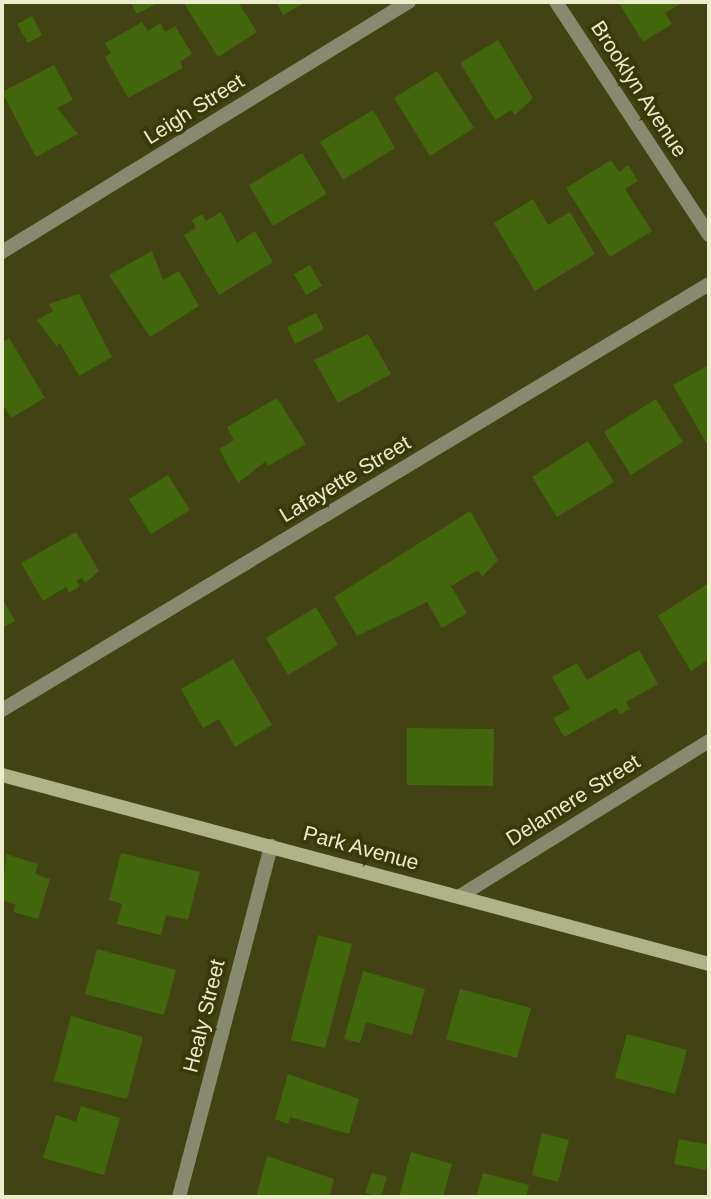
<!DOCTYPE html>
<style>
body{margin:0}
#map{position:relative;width:711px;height:1199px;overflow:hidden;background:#424313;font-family:Helvetica,sans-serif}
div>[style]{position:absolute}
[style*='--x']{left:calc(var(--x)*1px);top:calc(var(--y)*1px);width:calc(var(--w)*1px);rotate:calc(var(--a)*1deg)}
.building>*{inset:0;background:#42660c}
.minor>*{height:14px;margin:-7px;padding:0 7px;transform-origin:7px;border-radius:7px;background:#888a6f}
.secondary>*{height:14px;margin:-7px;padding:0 7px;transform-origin:7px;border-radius:7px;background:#b0b388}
span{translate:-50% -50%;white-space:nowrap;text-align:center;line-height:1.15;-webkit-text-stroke:7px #383906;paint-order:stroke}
.street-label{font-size:21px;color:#ebedcd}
.frame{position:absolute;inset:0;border:4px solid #ebedcd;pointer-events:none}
</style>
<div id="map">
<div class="building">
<div style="clip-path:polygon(130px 2px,154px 2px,156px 4px,137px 14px)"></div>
<div style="clip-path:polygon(183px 2px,238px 2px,257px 32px,218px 57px)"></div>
<div style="clip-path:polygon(276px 2px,306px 2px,283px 15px)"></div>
<div style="clip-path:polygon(618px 2px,684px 2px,665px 13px,672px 24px,643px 42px)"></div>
<div style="clip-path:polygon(32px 16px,42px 35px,28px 43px,17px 24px)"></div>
<div style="clip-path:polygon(142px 22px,148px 31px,160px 23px,165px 32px,175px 26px,192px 54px,180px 62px,183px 68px,128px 98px,105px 57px,111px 53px,105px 43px)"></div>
<div style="clip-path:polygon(498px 40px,533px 98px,515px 115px,511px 110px,495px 120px,460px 63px)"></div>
<div style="clip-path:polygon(54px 65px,73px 100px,57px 108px,78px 134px,36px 157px,2px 92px)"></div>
<div style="clip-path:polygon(437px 71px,474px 128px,430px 156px,394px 98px)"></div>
<div style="clip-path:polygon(373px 110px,395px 148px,343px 180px,320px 142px)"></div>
<div style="clip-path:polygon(302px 153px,327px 194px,273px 226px,249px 185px)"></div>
<div style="clip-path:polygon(611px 160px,619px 172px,628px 165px,638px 181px,625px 189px,652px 231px,610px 257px,566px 188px)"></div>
<div style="clip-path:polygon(533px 199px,548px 225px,570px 212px,595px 254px,535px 291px,494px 223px)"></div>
<div style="clip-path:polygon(221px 212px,237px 243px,255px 231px,273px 262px,219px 295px,184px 235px,196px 228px,192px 220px,202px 214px,206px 221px)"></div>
<div style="clip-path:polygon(152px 251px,163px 280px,179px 271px,199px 306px,150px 337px,109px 275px)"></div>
<div style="clip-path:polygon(310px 265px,322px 286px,306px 295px,294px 274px)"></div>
<div style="clip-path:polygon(79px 294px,112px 357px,79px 376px,60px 343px,56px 346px,37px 320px,53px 311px,49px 304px)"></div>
<div style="clip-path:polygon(316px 313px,324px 329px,295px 344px,287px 327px)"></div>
<div style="clip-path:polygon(368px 334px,391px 374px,338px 403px,314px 360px)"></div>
<div style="clip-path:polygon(9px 338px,45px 398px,11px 418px,2px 404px,2px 343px)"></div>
<div style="clip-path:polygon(709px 365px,709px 448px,673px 385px)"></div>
<div style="clip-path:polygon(277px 398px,306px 444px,268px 466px,266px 461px,238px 483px,219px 449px,234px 440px,227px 427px)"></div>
<div style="clip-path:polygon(656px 399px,683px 442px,631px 475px,604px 432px)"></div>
<div style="clip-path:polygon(588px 441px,614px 482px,557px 517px,532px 477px)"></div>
<div style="clip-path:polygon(168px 475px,190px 510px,151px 534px,129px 499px)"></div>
<div style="clip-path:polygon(470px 511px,498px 560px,482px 577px,478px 570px,451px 586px,467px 613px,442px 628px,427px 602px,357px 636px,334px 597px)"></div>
<div style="clip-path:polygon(76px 532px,99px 571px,85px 583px,82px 578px,76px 581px,80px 586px,69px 593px,66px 587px,43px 601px,21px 563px)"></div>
<div style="clip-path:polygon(709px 583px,709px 659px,691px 671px,658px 616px)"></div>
<div style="clip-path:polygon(2px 598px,15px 621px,2px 628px)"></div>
<div style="clip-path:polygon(316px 607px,338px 645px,288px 675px,266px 638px)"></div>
<div style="clip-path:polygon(639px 650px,658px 684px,626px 702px,630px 709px,620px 714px,616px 708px,564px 737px,553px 718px,570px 709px,552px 677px,577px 663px,587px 680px)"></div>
<div style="clip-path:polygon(233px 659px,272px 725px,235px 747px,219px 719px,203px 728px,181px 689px)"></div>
<div style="clip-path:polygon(407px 728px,494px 729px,493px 786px,407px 785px)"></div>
<div style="clip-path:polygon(121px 853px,200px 872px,188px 920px,166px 915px,161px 935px,117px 924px,122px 904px,109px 900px)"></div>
<div style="clip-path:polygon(6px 854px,38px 864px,35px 874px,50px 879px,38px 919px,13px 912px,16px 905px,2px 900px)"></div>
<div style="clip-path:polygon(318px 935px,352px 944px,325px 1048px,291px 1040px)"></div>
<div style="clip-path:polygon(97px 949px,176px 970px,164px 1015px,85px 994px)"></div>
<div style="clip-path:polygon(363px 971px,425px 989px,412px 1035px,366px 1022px,360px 1043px,344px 1039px)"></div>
<div style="clip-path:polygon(460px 989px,531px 1008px,517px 1058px,446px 1039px)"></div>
<div style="clip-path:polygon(71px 1016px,143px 1037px,127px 1099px,54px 1081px)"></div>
<div style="clip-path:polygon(627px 1034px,687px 1050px,675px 1094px,615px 1078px)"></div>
<div style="clip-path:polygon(288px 1074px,359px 1099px,349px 1134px,290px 1117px,288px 1124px,275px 1119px)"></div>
<div style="clip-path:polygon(81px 1106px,120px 1118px,104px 1175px,43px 1158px,56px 1115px,76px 1122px)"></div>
<div style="clip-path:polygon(542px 1133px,569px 1140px,558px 1182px,532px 1175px)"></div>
<div style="clip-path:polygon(679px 1139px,709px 1145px,706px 1170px,674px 1164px)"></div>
<div style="clip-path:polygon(411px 1152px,452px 1164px,443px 1197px,399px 1197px)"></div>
<div style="clip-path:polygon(267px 1156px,334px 1179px,329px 1197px,256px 1197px)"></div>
<div style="clip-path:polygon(372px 1173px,387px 1177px,381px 1197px,365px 1193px)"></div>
<div style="clip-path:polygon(483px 1173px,529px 1185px,526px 1197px,476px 1197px)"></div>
</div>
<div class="minor">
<div style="--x:556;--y:2;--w:279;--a:56.7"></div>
<div style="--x:2;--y:252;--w:478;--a:-31.6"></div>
<div style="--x:2;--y:710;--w:825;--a:-31.07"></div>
<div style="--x:460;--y:896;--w:293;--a:-31.9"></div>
<div style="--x:179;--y:1197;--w:363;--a:-75.3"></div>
</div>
<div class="secondary">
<div style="--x:2;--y:775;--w:732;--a:14.97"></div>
</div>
<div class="street-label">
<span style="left:639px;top:89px;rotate:57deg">Brooklyn Avenue</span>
<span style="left:194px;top:109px;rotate:-32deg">Leigh Street</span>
<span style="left:345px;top:479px;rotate:-31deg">Lafayette Street</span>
<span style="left:573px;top:800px;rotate:-32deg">Delamere Street</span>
<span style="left:361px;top:848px;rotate:15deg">Park Avenue</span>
<span style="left:204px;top:1016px;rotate:-76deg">Healy Street</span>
</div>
<div class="frame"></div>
</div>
